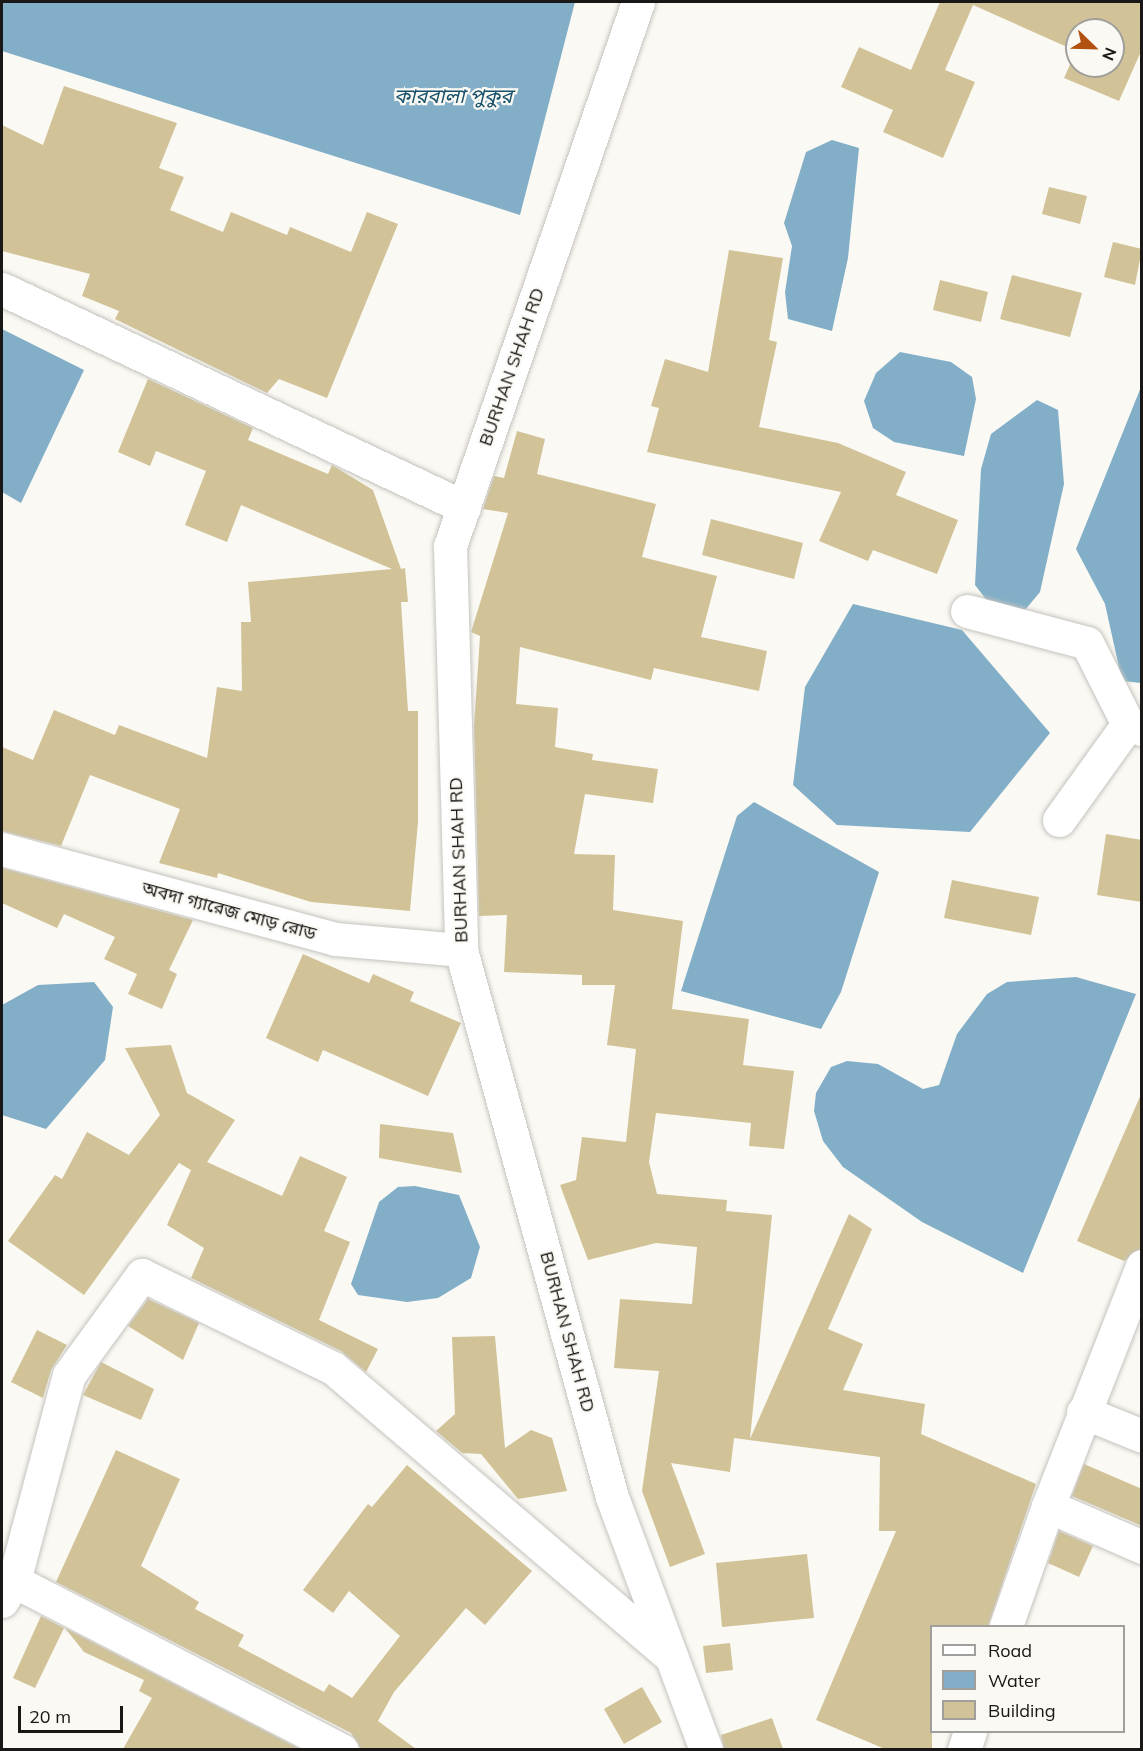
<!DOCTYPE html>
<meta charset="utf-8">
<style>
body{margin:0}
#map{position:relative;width:1143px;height:1751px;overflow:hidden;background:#fbf9f4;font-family:Mulish,"Noto Sans Bengali",sans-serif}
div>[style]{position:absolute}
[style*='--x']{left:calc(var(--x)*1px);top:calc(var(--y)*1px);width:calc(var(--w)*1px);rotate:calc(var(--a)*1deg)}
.water>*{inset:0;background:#82afc7}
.building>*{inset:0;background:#d1c397}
.roads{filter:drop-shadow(0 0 2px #c5c3be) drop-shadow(0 0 2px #c5c3be)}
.street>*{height:33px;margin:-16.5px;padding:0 16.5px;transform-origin:16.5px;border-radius:16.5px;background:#fff}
span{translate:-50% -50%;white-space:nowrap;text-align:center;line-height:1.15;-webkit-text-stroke:4.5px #fbf9f4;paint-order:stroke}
.street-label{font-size:18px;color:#191816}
.water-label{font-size:20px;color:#18516b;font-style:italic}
.frame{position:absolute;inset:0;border:3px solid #191816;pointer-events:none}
.legend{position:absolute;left:930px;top:1625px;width:195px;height:108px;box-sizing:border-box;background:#fbf9f4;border:2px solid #a19f9b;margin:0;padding:8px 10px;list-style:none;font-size:18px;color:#191816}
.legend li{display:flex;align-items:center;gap:12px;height:30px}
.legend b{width:30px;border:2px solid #a19f9b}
.north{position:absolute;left:1065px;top:18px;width:60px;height:60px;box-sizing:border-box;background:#fbf9f4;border:2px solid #a19f9b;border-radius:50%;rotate:113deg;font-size:16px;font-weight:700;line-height:24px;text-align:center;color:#191816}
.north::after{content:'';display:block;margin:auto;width:21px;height:27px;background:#b35210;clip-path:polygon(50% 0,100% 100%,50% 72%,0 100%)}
.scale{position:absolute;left:18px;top:1706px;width:105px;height:27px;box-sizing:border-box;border:3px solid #191816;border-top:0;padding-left:8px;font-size:18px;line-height:21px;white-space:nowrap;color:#191816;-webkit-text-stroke:4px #fbf9f4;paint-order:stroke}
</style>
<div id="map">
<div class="water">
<div style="clip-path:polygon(2px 2px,575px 2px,520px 215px,2px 51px)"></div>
<div style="clip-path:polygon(832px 140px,859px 148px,848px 258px,832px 331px,788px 319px,785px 292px,792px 246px,784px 223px,806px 152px)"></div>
<div style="clip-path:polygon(2px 329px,84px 370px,21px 503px,2px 492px)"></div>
<div style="clip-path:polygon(900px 352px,951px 362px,972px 377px,976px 399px,964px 456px,894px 442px,873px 428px,864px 401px,876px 373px)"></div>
<div style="clip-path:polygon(1141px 387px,1141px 683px,1122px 681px,1105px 604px,1076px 549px)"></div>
<div style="clip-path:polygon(1037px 400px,1058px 410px,1064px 484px,1040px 592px,1020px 616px,995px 611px,975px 585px,981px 469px,991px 434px)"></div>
<div style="clip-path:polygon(853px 604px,962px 630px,1050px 733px,970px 832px,837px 825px,793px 785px,805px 687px)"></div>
<div style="clip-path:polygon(754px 802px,879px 872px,841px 992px,821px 1029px,681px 991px,737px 816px)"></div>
<div style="clip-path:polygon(1076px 977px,1136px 994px,1023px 1273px,922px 1222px,843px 1167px,823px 1141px,814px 1111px,816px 1093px,831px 1067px,847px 1061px,878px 1064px,923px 1089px,939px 1085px,957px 1034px,987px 994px,1007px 982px)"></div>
<div style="clip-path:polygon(94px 982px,113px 1007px,105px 1060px,46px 1129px,2px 1115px,2px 1005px,38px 985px)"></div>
<div style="clip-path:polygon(415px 1186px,459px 1195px,480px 1247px,471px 1278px,438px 1298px,407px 1302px,358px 1295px,351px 1284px,379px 1202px,398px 1187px)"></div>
</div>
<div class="building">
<div style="clip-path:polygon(evenodd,940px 2px,1142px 2px,1142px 49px,1119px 101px,1064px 78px,1076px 51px,973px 5px,945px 70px,975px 82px,943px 158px,883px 132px,893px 110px,841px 87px,859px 47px,911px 70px,940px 2px,1077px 30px,1113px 30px,1113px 66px,1077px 66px,1077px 30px)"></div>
<div style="clip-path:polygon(64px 86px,177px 123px,159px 168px,184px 177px,170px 210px,223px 232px,231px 212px,287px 235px,290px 227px,351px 252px,367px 212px,398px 224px,327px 398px,279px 379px,267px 393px,115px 319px,119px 311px,82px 296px,90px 274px,2px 251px,2px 125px,43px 145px)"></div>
<div style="clip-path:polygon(1049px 187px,1087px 196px,1080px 224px,1042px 214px)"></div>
<div style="clip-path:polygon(1113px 242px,1142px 249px,1135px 285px,1104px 277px)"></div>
<div style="clip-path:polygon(729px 250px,783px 258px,769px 340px,777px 342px,759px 427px,838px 443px,906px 472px,896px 495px,958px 520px,937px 574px,873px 550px,868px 561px,819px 541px,841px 492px,647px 452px,659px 408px,651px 406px,665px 359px,708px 372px)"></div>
<div style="clip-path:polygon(1012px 275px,1082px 293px,1070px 337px,1000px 319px)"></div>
<div style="clip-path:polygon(940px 280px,988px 292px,981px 322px,933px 310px)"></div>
<div style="clip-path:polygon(148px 379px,253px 428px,248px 440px,328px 474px,332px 465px,373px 490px,401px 569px,405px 568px,408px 602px,401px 602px,408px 711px,418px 711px,418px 822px,410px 911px,311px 902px,218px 873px,217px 878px,159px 863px,180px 809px,90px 775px,61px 846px,2px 831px,2px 747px,33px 760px,54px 710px,115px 735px,119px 725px,207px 758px,217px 687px,242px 691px,241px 622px,251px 622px,248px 582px,392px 569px,241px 505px,227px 542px,185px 525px,206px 471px,156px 451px,150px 466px,118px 452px)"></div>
<div style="clip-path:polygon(517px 431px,545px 439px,537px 474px,656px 504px,642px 557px,717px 576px,701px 637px,767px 651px,759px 691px,654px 668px,651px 680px,520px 647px,516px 704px,558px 708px,555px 747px,593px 754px,592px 760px,658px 769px,653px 803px,585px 794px,574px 854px,615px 855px,613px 910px,683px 921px,672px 1009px,749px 1019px,743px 1065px,794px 1071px,784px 1149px,749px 1146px,751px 1123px,656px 1113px,649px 1162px,657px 1194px,727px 1200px,726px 1211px,772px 1215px,750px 1439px,849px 1214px,872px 1229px,828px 1329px,863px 1344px,843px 1390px,925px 1404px,921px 1434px,1036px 1484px,988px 1626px,932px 1626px,932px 1749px,885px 1749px,816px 1720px,896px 1531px,879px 1531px,880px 1457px,734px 1438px,730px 1472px,671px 1463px,705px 1554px,670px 1567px,642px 1491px,659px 1371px,614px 1368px,620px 1299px,692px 1304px,697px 1247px,656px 1243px,588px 1260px,560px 1185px,576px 1180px,582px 1137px,626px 1142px,636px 1049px,607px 1045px,615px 985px,582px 985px,582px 975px,504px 972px,507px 915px,479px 916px,474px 726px,480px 636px,471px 632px,508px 513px,483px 509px,494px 476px,504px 478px)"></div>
<div style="clip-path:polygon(711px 519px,803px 543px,794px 579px,702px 555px)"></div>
<div style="clip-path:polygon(1106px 834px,1142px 840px,1142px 902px,1097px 895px)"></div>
<div style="clip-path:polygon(2px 868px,193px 920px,169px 970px,177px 974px,162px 1009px,128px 994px,137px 974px,104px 959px,115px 937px,64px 914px,57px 928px,2px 903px)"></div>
<div style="clip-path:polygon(952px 880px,1039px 897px,1031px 935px,944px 918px)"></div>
<div style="clip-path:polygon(303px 954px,369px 983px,373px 974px,414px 992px,410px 1001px,461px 1023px,428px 1096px,323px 1050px,318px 1062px,266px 1038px)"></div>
<div style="clip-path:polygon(171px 1045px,187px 1093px,235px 1120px,207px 1162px,282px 1196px,300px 1156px,347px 1177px,324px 1231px,350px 1242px,319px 1320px,378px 1349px,366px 1372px,341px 1351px,191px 1278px,204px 1248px,167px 1225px,191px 1170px,179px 1163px,84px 1295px,8px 1241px,55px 1175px,62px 1179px,87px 1132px,129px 1155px,160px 1115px,125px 1048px)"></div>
<div style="clip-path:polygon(1142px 1092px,1142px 1248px,1124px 1261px,1077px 1241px)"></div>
<div style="clip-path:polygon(380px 1124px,453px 1133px,462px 1173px,379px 1158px)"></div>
<div style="clip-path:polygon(148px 1299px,199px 1323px,183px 1360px,128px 1326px)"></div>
<div style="clip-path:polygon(37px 1330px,67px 1345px,51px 1370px,43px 1398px,11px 1382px)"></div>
<div style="clip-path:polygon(495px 1336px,505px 1448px,531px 1430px,552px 1438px,567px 1491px,518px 1499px,481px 1454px,462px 1453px,436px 1431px,455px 1414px,452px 1337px)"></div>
<div style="clip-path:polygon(101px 1362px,154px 1389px,141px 1420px,83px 1395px)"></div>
<div style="clip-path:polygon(116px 1450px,180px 1479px,141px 1566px,199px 1602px,195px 1609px,244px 1635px,238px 1646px,324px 1692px,329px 1684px,352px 1698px,400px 1636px,349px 1591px,333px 1613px,303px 1590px,368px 1504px,372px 1507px,407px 1465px,532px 1571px,485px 1625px,466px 1608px,394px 1692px,378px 1721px,416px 1749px,361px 1749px,351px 1733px,56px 1582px)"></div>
<div style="clip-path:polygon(1084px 1464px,1142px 1489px,1142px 1526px,1072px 1496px)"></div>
<div style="clip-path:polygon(1059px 1531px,1093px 1546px,1079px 1577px,1048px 1563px)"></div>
<div style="clip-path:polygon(807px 1554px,814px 1618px,722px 1627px,716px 1563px)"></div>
<div style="clip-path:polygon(41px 1616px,64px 1628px,35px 1688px,13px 1678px)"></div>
<div style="clip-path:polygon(65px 1628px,300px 1749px,123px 1749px,152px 1698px,139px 1691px,144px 1680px,84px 1652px)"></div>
<div style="clip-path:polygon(730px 1643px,733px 1670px,706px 1673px,703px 1646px)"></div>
<div style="clip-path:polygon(642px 1687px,662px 1722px,624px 1744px,604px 1709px)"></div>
<div style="clip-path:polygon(772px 1718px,783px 1749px,724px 1749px,721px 1735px)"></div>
</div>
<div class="roads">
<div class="street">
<div style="--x:638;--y:2;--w:576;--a:109.06"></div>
<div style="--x:450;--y:546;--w:404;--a:88.4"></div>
<div style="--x:461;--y:950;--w:567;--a:74.57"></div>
<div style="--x:612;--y:1497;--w:270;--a:69.6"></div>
<div style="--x:2;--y:289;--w:511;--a:25.26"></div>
<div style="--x:967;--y:611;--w:124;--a:14.9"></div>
<div style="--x:1087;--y:643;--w:91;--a:63.2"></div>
<div style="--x:1128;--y:724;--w:15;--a:20"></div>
<div style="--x:1059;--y:820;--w:118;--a:-54.3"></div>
<div style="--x:2;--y:849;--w:345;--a:15.1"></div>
<div style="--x:335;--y:939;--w:126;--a:5"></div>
<div style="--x:1083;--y:1412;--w:64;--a:22.1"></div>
<div style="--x:1048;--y:1506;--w:258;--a:-68.6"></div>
<div style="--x:14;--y:1581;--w:213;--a:-75.1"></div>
<div style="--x:69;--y:1375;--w:124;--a:-53.9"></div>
<div style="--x:142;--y:1275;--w:212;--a:26"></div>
<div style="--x:333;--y:1368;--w:445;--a:40.5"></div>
<div style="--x:2;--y:1601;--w:23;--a:-59"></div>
<div style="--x:14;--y:1581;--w:369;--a:27.3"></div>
<div style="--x:1006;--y:1626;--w:127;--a:-70.7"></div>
<div style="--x:1048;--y:1506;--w:103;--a:23.6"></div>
<div style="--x:964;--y:1750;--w:19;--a:-72"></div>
</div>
</div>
<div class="street-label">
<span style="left:512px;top:367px;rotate:-71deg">BURHAN SHAH RD</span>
<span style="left:459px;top:860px;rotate:-92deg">BURHAN SHAH RD</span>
<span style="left:229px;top:911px;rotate:15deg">অবদা গ্যারেজ মোড় রোড</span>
<span style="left:567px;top:1332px;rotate:75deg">BURHAN SHAH RD</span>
</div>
<div class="water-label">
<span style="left:453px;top:95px">কারবালা পুকুর</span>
</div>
<div class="frame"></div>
<ul class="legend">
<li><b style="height:8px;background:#fff"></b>Road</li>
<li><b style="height:16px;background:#82afc7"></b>Water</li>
<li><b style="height:16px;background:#d1c397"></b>Building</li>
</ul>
<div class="north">N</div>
<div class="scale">20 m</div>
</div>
